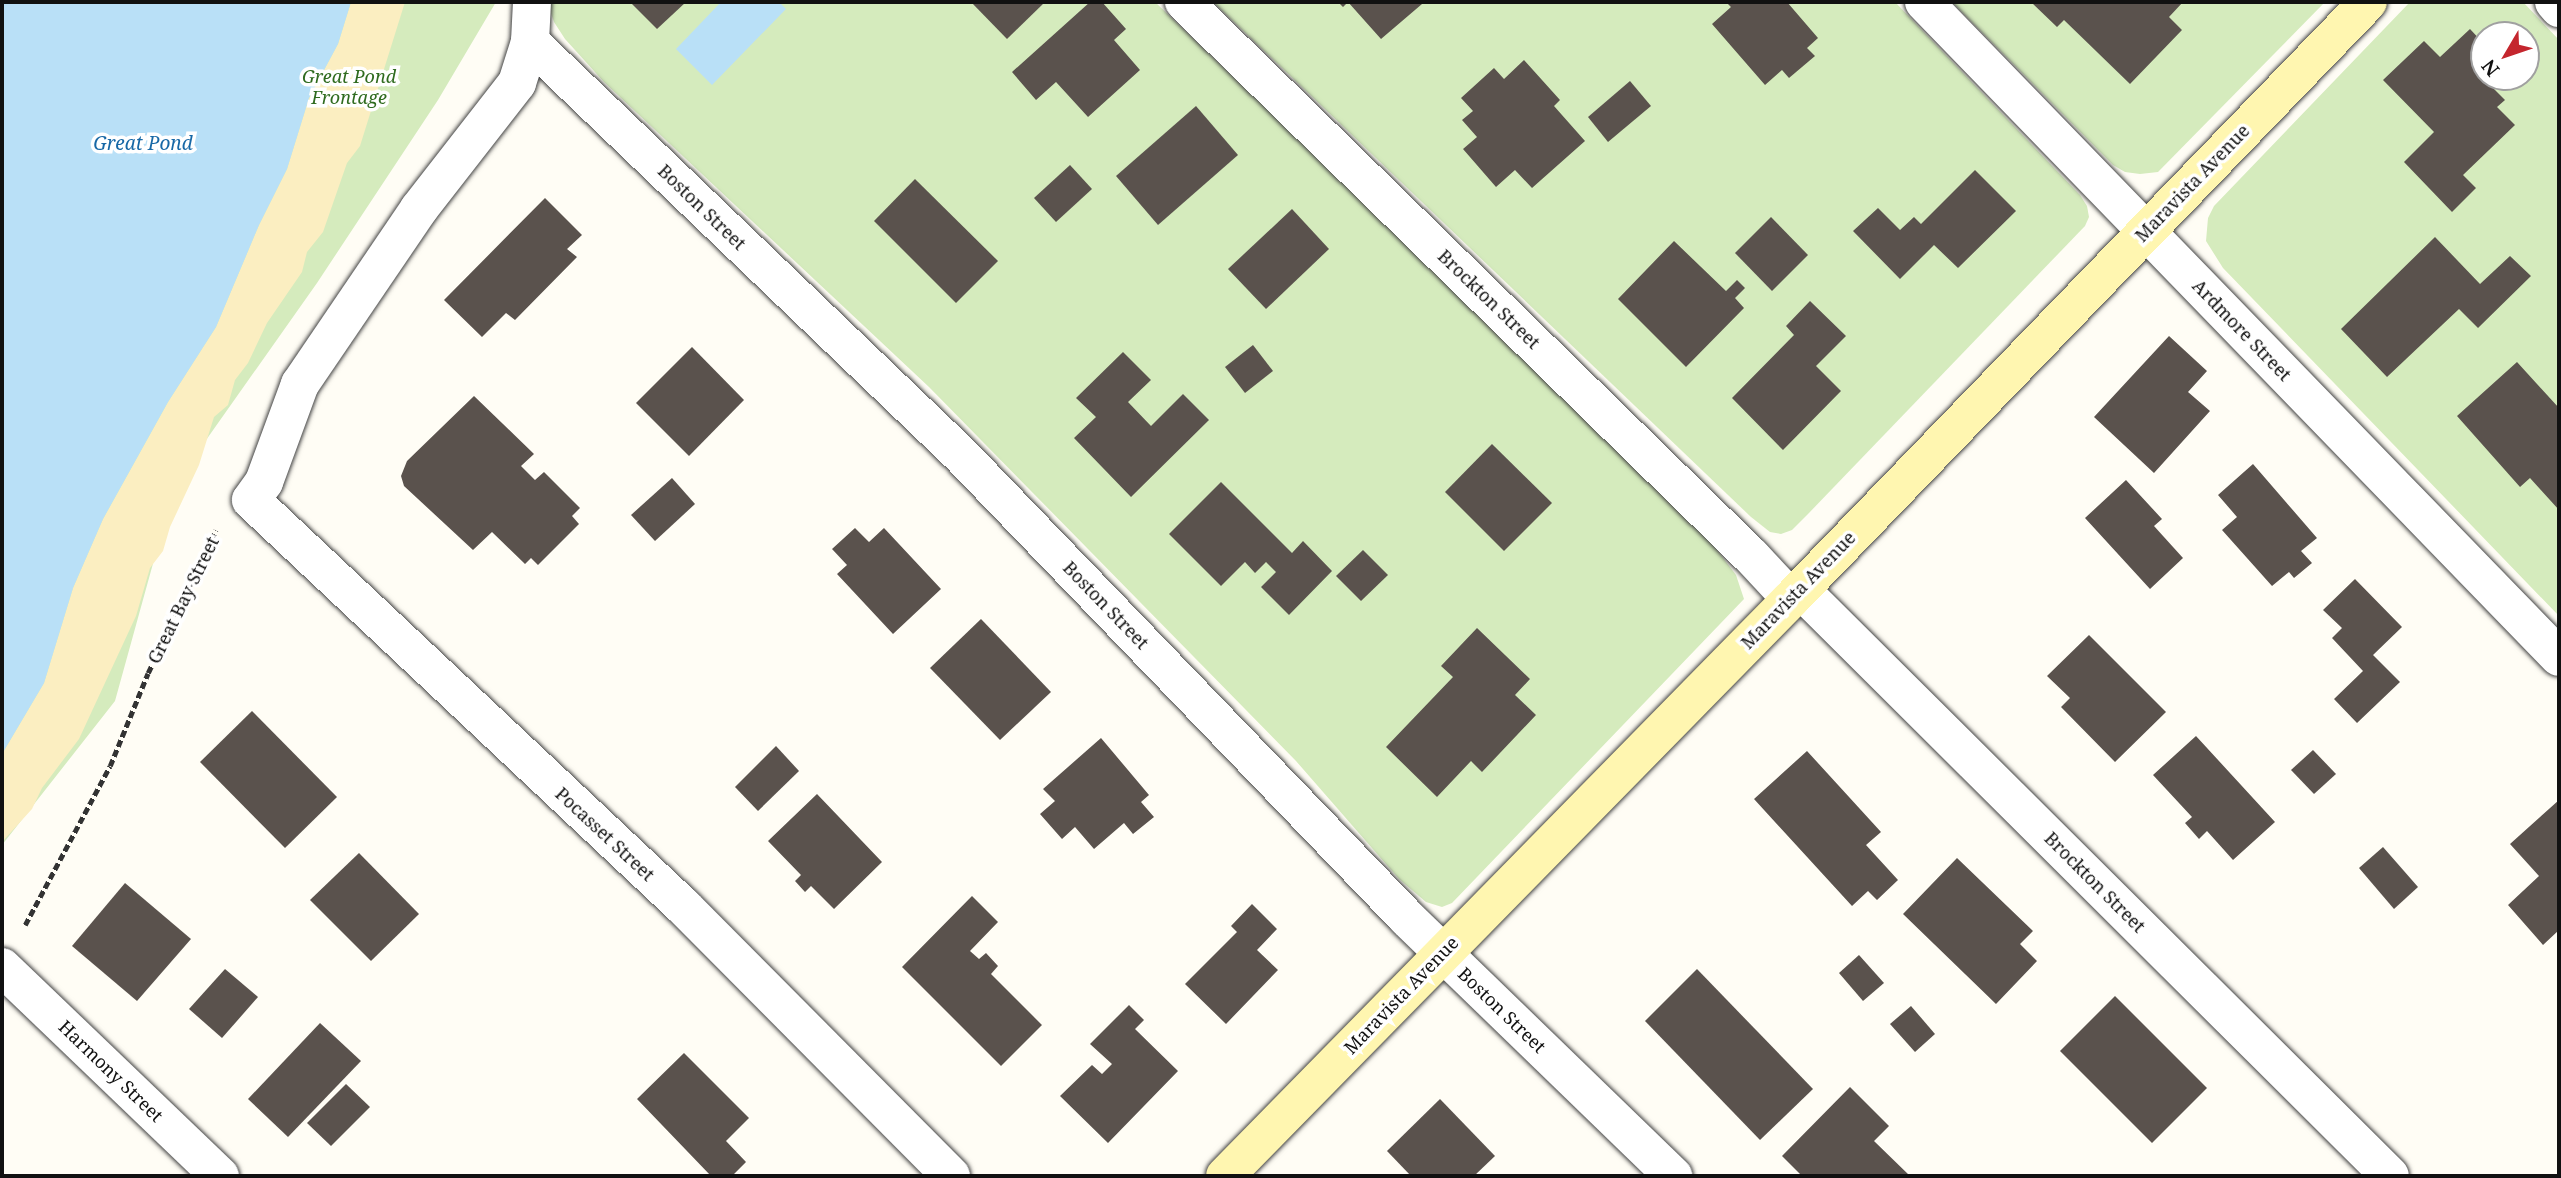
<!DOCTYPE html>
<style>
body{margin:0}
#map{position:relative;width:2561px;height:1178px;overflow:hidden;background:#fffdf5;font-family:"Noto Serif",serif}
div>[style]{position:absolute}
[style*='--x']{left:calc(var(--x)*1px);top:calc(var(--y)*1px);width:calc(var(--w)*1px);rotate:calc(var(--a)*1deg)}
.green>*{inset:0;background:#d5ebbd}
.sand>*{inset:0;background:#fbeec1}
.water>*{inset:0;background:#b9e0f7}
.building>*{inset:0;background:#5a524d}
.path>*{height:4.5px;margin-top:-2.25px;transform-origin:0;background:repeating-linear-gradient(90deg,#333 0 7px,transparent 0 10.5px)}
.roads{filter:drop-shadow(0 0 2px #444) drop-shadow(0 0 2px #444)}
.minor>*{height:38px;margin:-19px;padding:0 19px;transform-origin:19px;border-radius:19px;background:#fff}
.secondary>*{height:38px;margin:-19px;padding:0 19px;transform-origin:19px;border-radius:19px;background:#fff6b0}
span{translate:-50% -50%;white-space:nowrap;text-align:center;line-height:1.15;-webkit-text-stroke:7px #fff;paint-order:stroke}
.park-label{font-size:18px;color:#2f6b1f;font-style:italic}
.street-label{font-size:18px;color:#111}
.water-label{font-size:19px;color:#1768a6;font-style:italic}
.frame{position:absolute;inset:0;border:4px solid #111;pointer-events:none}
.north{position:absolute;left:2470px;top:21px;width:70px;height:70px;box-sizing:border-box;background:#fff;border:2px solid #a0a0a0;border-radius:50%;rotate:231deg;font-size:19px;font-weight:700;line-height:28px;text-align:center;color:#111}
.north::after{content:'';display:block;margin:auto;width:24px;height:32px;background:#c4262e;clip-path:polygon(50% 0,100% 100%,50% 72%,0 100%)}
</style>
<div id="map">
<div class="green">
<div style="clip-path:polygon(301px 2px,496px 2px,438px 100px,317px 283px,175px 484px,115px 701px,2px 845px,2px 577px)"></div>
<div style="clip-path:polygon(547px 2px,1155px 2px,1436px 271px,1711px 542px,1736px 575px,1744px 599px,1452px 903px,1442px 907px,1426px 902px,1399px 879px,1296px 761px,929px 387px,604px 82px,565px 39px,554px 22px)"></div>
<div style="clip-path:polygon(1213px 2px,1895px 2px,2080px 195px,2087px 206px,2089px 217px,2085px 226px,1808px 514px,1792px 530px,1781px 534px,1770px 532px,1751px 517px)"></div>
<div style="clip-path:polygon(1952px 2px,2325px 2px,2158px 172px,2140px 174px,2125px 172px,2113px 165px)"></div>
<div style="clip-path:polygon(evenodd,2410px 2px,2523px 2px,2559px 40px,2559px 616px,2223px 268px,2206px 241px,2208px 218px,2214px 206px,2410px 2px,2484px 35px,2526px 35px,2526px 77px,2484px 77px,2484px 35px)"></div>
</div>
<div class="sand">
<div style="clip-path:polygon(351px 2px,405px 2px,360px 146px,347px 163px,323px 232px,307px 252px,302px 272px,267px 323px,248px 363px,235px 380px,228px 405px,214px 417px,199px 465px,170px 527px,163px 551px,150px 568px,136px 616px,79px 739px,42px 788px,32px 809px,2px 842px,2px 754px,44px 683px,73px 588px,103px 519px,168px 402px,216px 327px,259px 225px,287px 169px,309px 98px,338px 44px)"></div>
</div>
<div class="water">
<div style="clip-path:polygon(2px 2px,351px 2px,338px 44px,309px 98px,287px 169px,259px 225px,216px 327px,168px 402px,103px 519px,73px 588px,44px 683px,2px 754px)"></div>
<div style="clip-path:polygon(721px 2px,779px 2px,786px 9px,712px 85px,676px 49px)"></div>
</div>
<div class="building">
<div style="clip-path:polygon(633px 2px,686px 2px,657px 29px,632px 4px)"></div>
<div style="clip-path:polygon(971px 2px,1045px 2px,1007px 39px)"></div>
<div style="clip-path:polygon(1090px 2px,1102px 2px,1126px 29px,1114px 40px,1140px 70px,1088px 117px,1056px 82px,1036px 100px,1012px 72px)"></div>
<div style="clip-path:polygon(1338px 2px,1420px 2px,1422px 4px,1381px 39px,1348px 2px,1343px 7px)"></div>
<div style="clip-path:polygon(1726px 2px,1787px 2px,1818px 38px,1807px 48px,1815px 56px,1789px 78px,1782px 70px,1765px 85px,1712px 24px,1731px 7px)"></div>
<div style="clip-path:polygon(2031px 2px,2183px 2px,2169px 17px,2182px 30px,2130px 84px,2064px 20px,2057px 27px)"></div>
<div style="clip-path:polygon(2470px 29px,2484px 44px,2484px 67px,2478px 73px,2505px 100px,2497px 107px,2515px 125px,2463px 175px,2476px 188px,2452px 212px,2404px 162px,2434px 132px,2383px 80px,2424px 41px,2440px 57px)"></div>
<div style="clip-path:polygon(1524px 60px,1560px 100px,1554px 106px,1585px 141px,1532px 188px,1515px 170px,1496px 187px,1463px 149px,1477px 137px,1462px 120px,1473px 111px,1461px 98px,1494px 68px,1504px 79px)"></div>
<div style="clip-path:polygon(1630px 81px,1651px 106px,1608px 142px,1588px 117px)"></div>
<div style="clip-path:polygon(1196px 106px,1238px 155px,1158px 225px,1116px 176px)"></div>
<div style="clip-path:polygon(1070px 165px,1092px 189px,1056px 222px,1034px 198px)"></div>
<div style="clip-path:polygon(1975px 170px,2016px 211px,1958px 268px,1934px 245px,1900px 279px,1853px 231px,1878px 208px,1900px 230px,1914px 217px,1921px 224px)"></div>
<div style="clip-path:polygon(915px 179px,998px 261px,956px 303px,874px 221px)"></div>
<div style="clip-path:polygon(545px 198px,582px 235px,567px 249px,577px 257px,515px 320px,506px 313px,482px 337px,444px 300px)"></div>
<div style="clip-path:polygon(1292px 209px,1329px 249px,1266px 309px,1228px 269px)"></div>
<div style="clip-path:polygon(1771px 217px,1808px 255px,1772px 291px,1735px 253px)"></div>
<div style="clip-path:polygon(2435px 237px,2480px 284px,2510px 256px,2531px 276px,2478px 328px,2459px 309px,2387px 377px,2341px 329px)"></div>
<div style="clip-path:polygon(1674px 241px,1726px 291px,1737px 280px,1745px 288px,1735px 298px,1744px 308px,1686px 367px,1618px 299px)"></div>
<div style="clip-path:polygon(1810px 301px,1846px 336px,1816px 366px,1841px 391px,1783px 450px,1732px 398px,1794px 335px,1786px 326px)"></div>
<div style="clip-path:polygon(2169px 336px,2207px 371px,2188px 392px,2210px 411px,2154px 473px,2094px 417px)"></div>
<div style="clip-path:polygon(1253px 345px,1273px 371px,1245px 393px,1225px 367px)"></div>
<div style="clip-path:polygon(692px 347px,744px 400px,689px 456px,636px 403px)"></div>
<div style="clip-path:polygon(1123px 352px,1151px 380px,1128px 402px,1151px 426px,1183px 394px,1209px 420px,1131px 497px,1074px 438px,1096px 417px,1076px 398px)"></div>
<div style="clip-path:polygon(2517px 362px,2559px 408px,2559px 510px,2530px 478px,2520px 487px,2457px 416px)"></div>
<div style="clip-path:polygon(474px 396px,534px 454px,521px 466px,535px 480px,544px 472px,580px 508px,572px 516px,579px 524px,538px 565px,531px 558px,525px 564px,492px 532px,473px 550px,404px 486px,401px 476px,407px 461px)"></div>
<div style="clip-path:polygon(1492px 444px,1552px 503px,1504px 551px,1445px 492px)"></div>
<div style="clip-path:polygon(2253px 464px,2317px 538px,2301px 551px,2312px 563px,2294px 578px,2289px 572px,2272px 586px,2222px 530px,2237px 517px,2218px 495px)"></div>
<div style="clip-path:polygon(672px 478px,695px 504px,655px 541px,631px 515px)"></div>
<div style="clip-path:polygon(2126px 480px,2162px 519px,2154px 526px,2183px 558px,2150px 589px,2085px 518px)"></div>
<div style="clip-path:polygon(1221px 482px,1292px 553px,1303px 541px,1332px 571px,1289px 615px,1261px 587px,1276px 572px,1266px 562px,1255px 573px,1245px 562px,1221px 586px,1169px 534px)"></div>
<div style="clip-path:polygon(855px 528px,869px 542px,884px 528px,941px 589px,893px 634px,837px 574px,847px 565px,832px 549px)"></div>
<div style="clip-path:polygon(1363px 550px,1388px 575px,1361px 601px,1336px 576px)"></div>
<div style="clip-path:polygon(2355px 579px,2402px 627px,2373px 655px,2400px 682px,2357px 723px,2334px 699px,2363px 671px,2332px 638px,2342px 628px,2323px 610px)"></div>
<div style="clip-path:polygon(981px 619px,1051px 692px,1000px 740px,930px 668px)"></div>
<div style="clip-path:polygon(1477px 628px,1530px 679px,1515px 695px,1536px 715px,1482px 772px,1471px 761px,1437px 797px,1386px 747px,1453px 677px,1441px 666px)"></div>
<div style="clip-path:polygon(2089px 635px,2166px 712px,2115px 762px,2061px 707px,2070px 698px,2047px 676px)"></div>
<div style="clip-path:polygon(252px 711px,337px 797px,285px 848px,200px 762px)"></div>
<div style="clip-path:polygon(2196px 736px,2275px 822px,2233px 860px,2207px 831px,2199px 839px,2185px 823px,2192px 817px,2153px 775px)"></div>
<div style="clip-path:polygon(1101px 738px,1149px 795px,1141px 802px,1154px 817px,1133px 834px,1124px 823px,1094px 849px,1075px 827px,1062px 839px,1040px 814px,1055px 801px,1043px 789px)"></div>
<div style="clip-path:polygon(776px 746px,799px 771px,758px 811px,735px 787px)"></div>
<div style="clip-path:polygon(2313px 750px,2336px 774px,2314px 794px,2291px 770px)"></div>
<div style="clip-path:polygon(1807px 751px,1881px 832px,1866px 845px,1898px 880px,1877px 900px,1868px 891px,1852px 906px,1754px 799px)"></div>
<div style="clip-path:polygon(817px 794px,882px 862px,834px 909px,811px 886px,805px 892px,795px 881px,801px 875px,768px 841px)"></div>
<div style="clip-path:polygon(2559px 800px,2559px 930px,2543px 945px,2508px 905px,2539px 876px,2510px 844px)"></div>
<div style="clip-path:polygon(2383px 847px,2418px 887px,2394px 909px,2359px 868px)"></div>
<div style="clip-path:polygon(359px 853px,419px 914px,371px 961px,310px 900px)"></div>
<div style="clip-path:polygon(1957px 858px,2033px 931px,2020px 944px,2037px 961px,1996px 1004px,1903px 914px)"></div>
<div style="clip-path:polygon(125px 883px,191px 939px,137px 1001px,72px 946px)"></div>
<div style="clip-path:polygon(972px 896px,998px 922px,970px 951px,979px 959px,986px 953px,998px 966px,991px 974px,1042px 1025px,1001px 1066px,902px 967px)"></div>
<div style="clip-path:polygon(1252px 904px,1277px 929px,1257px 950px,1278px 970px,1226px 1024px,1185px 984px,1237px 932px,1231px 926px)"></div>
<div style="clip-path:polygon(1859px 955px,1884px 983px,1863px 1001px,1839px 973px)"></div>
<div style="clip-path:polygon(225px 969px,258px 997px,222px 1038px,189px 1009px)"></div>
<div style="clip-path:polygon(1697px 969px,1813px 1089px,1760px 1140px,1645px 1021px)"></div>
<div style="clip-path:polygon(2115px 996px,2207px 1088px,2152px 1143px,2060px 1051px)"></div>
<div style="clip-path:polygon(1129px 1005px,1144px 1020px,1135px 1029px,1178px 1071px,1108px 1143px,1060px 1096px,1092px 1065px,1102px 1074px,1112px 1064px,1090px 1044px)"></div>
<div style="clip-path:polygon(1911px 1006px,1935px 1034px,1915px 1052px,1890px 1024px)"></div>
<div style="clip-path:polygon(320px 1023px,361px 1061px,288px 1137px,248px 1099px)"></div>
<div style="clip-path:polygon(684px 1053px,749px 1118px,726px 1141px,746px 1162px,732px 1176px,711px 1176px,637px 1099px)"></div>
<div style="clip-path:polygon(346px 1084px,370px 1107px,331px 1146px,307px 1123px)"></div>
<div style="clip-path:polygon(1850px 1087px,1889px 1126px,1874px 1141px,1910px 1176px,1802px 1176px,1782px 1156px)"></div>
<div style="clip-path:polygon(1440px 1099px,1495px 1156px,1474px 1176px,1411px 1176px,1387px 1151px)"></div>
</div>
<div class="path">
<div style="--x:25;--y:925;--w:180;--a:-61.9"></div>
<div style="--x:110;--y:766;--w:100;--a:-67.8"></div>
<div style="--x:148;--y:673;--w:158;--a:-64.6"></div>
</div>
<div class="roads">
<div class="minor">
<div style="--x:532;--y:2;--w:40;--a:92.9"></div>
<div style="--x:530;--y:42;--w:43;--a:107.6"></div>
<div style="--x:517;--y:83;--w:160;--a:127.9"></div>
<div style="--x:419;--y:209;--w:212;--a:124.2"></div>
<div style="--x:300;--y:384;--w:104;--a:110.2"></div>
<div style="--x:264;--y:482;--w:22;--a:126"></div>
<div style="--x:251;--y:500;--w:594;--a:43.23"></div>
<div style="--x:684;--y:907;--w:379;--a:45.2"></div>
<div style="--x:1184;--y:2;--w:794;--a:44.34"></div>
<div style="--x:1752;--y:557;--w:57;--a:47.1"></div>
<div style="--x:1924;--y:2;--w:912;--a:45.89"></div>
<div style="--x:2554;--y:2;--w:8;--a:50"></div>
<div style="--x:530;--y:42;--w:596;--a:43.78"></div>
<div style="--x:960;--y:454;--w:644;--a:46.07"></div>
<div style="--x:1407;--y:918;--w:371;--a:44.1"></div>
<div style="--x:1800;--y:589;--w:832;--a:44.85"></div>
<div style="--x:2;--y:967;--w:302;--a:43.8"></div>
</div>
<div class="secondary">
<div style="--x:1225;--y:1176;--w:808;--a:-45.55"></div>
<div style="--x:1791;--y:599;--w:830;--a:-45.98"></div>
</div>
</div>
<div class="park-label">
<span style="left:349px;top:87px">Great Pond<br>Frontage</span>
</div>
<div class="street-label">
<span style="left:2192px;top:183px;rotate:-46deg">Maravista Avenue</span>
<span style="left:702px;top:207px;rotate:44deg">Boston Street</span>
<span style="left:1489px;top:299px;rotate:44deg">Brockton Street</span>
<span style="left:2242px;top:330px;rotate:46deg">Ardmore Street</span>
<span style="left:1798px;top:590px;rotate:-46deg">Maravista Avenue</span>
<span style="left:183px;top:600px;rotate:-64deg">Great Bay Street</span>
<span style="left:1106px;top:605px;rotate:46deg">Boston Street</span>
<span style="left:605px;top:834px;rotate:43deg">Pocasset Street</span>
<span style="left:2095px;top:882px;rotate:45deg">Brockton Street</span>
<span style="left:1401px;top:995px;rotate:-46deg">Maravista Avenue</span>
<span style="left:1502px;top:1010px;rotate:44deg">Boston Street</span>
<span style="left:111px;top:1071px;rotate:44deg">Harmony Street</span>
</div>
<div class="water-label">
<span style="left:143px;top:144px">Great Pond</span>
</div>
<div class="frame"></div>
<div class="north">N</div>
</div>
